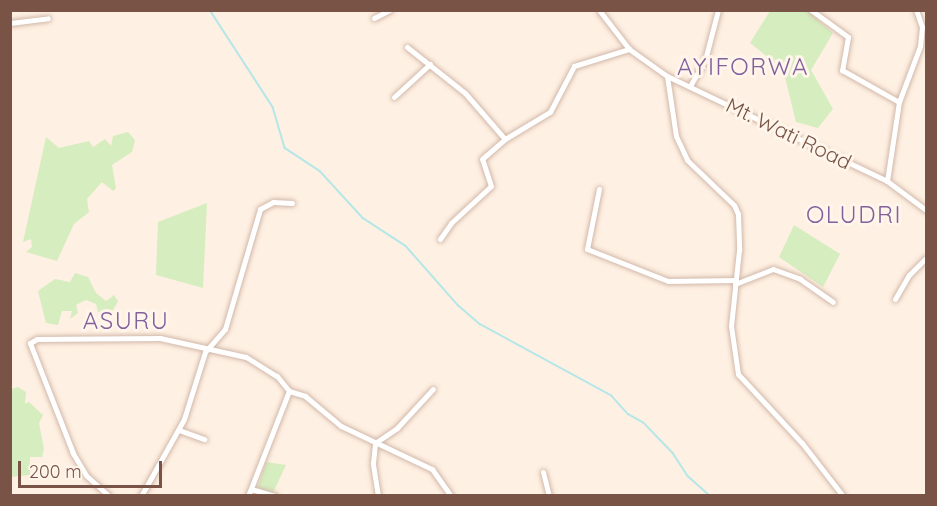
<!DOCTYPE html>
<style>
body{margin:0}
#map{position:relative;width:937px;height:506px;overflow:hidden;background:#fef0e2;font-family:Quicksand,sans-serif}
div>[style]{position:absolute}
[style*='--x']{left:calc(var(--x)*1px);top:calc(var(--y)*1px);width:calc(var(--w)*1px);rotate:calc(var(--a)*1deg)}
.green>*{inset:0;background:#d6edbf}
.stream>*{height:1.5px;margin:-0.75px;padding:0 0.75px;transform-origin:0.75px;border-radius:0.75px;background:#b5e7e9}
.roads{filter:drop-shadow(0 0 2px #d2b8aa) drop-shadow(0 0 2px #d2b8aa)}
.minor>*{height:5px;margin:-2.5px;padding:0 2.5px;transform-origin:2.5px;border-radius:2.5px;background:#fff}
span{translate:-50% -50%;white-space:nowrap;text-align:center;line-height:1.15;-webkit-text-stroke:6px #fff5ea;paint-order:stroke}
.street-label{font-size:21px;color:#785346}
.quarter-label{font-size:24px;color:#82619c;letter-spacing:1.5px}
.frame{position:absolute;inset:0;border:12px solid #785346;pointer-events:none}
.scale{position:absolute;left:18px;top:461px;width:144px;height:27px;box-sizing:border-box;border:3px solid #785346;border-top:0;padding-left:8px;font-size:18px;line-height:21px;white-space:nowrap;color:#785346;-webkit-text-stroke:4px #fff5ea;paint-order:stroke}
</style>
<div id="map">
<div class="green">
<div style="clip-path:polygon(770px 11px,808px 11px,833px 33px,811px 70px,833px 109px,818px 128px,796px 122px,783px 69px,750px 43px)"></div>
<div style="clip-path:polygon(128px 132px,135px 140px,132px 152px,112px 165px,116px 188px,113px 191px,102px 182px,87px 199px,89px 212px,74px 224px,57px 261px,26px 252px,32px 247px,31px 239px,23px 242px,46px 137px,59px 148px,89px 141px,93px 147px,105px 139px,111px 146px,113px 136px)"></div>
<div style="clip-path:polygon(207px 203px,203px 288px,156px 275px,158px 222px)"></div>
<div style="clip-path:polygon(794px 225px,840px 254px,823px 287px,779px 257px)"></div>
<div style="clip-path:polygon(75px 273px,88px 277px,96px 293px,106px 301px,114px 295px,118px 301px,112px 312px,98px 312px,96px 304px,86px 300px,76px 305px,78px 313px,70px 319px,72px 311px,62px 311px,58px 325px,46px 323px,38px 291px,55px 279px,70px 282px)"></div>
<div style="clip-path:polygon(18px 387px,26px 392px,25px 404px,29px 402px,43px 415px,39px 423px,44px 449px,42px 457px,30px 457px,30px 475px,11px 477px,11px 389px)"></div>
<div style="clip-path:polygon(266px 462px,286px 465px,272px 495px,255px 495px)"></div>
</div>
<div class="stream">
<div style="--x:210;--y:10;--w:116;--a:57"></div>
<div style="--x:273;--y:107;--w:43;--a:73.7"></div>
<div style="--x:285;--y:148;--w:42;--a:33.3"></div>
<div style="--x:320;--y:171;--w:64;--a:47.5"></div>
<div style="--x:363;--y:218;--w:51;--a:33.1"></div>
<div style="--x:406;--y:246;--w:79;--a:48.6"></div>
<div style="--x:458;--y:305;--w:29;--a:41"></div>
<div style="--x:480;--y:324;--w:149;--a:28.5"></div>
<div style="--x:611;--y:395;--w:25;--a:48"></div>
<div style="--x:628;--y:414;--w:18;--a:29"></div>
<div style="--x:644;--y:423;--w:42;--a:46"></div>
<div style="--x:673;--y:453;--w:27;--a:57"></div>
<div style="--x:688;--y:476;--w:30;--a:42"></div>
</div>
<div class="roads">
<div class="minor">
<div style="--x:599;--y:10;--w:49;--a:52.4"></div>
<div style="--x:629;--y:49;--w:47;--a:35.4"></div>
<div style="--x:667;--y:76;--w:244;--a:25.5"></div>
<div style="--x:887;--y:181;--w:49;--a:36.6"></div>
<div style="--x:811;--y:10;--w:46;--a:36.1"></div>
<div style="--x:848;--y:37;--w:34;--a:100"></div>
<div style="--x:842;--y:70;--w:65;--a:29.3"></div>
<div style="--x:374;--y:18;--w:18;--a:-27"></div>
<div style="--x:10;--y:23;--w:38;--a:-7"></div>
<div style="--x:407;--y:47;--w:74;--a:38.4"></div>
<div style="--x:465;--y:93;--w:61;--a:49"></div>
<div style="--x:667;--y:76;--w:61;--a:81.5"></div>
<div style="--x:676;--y:136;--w:26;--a:65"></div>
<div style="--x:687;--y:160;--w:65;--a:43.8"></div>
<div style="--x:734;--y:205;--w:10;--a:66"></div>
<div style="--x:738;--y:214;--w:36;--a:88"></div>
<div style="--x:739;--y:250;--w:76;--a:96"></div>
<div style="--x:731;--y:326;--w:49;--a:81.7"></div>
<div style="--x:738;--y:374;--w:94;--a:47.2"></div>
<div style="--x:802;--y:443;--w:67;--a:52.3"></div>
<div style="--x:690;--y:86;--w:30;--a:-60"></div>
<div style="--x:705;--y:60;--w:52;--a:-75.4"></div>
<div style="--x:394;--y:97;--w:49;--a:-42.5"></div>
<div style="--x:887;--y:181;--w:80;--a:-81.4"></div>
<div style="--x:899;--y:102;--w:60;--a:-69.4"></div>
<div style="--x:920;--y:46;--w:19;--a:-84"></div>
<div style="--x:922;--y:27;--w:18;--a:-109"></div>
<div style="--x:599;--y:189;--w:61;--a:101.3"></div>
<div style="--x:587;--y:249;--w:87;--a:21.6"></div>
<div style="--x:668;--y:281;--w:68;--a:-0.8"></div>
<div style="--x:440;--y:239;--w:19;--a:-55"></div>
<div style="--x:451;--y:223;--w:54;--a:-42.8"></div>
<div style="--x:491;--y:186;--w:28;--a:-108"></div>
<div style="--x:482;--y:159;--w:30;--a:-41"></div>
<div style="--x:505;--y:139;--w:52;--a:-31"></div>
<div style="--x:550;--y:112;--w:52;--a:-62.4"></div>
<div style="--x:574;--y:66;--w:58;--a:-17.2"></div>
<div style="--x:735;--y:284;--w:41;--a:-21.5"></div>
<div style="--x:773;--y:269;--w:29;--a:20"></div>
<div style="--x:800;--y:279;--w:40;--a:34.9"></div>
<div style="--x:895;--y:299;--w:28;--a:-60"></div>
<div style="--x:909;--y:275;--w:24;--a:-45"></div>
<div style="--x:179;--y:430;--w:27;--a:20"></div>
<div style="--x:543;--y:472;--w:25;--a:76"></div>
<div style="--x:251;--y:489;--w:25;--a:16"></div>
<div style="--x:109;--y:496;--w:31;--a:-138"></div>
<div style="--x:86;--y:475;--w:26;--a:-121"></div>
<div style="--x:73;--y:453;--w:118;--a:-111.4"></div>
<div style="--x:30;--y:343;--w:8;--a:-30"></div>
<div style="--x:37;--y:339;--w:123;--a:-0.5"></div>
<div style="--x:160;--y:338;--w:88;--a:12.5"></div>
<div style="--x:246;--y:357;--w:36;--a:32"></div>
<div style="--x:277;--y:376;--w:19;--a:51"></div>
<div style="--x:289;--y:391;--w:17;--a:17"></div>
<div style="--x:305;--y:396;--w:47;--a:39.8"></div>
<div style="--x:341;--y:426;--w:101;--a:25.3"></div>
<div style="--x:432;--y:469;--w:33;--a:55"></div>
<div style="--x:141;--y:496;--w:88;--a:-60.8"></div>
<div style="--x:184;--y:419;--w:70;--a:-72.6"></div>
<div style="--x:205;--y:352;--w:30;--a:-49"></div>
<div style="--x:225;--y:329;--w:125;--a:-73.7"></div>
<div style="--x:260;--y:209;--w:15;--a:-28"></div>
<div style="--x:273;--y:202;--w:19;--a:3"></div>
<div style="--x:248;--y:496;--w:113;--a:-68.7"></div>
<div style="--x:378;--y:496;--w:33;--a:-99"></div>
<div style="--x:373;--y:463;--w:20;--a:-84"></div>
<div style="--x:375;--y:443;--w:27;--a:-34"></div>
<div style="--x:397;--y:428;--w:53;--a:-47.3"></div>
</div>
</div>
<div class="street-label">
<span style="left:789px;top:133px;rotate:26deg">Mt. Wati Road</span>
</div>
<div class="quarter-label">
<span style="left:743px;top:67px">AYIFORWA</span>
<span style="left:854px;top:215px">OLUDRI</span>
<span style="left:126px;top:321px">ASURU</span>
</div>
<div class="frame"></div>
<div class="scale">200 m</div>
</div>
